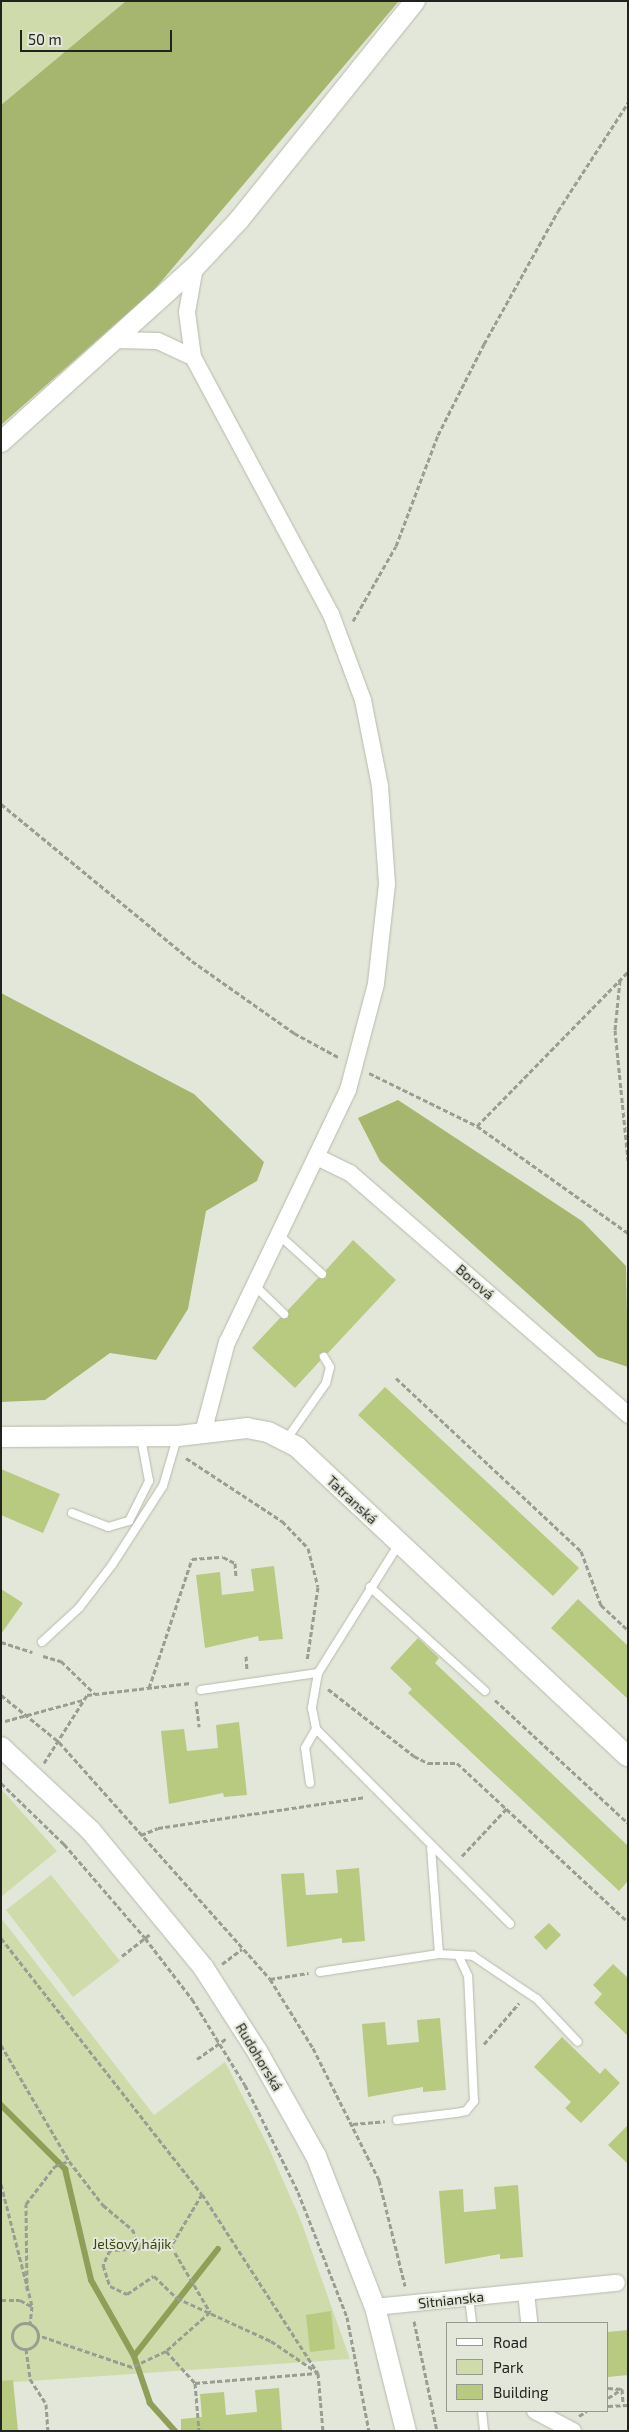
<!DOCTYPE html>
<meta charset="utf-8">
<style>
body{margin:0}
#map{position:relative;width:629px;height:2432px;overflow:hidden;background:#e3e7d9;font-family:"Exo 2",sans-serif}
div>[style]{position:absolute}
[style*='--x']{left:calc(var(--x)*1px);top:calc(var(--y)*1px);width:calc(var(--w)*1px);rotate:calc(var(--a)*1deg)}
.green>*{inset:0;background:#cfdbaa}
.forest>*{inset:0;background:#a6b66e}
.stream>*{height:6px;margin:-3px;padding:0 3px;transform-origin:3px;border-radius:3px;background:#909f58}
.building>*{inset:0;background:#b8c980}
.path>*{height:3px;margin-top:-1.5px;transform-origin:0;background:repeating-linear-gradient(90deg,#9a9d92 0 5px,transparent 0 7.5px)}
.path>.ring{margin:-1.5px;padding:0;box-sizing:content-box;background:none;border:3px solid #9a9d92;border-radius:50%}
.roads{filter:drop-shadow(0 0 1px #b6baac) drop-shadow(0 0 1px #b6baac)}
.service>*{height:8px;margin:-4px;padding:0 4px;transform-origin:4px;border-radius:4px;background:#fff}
.minor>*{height:16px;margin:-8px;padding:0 8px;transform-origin:8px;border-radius:8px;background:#fff}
.tertiary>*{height:20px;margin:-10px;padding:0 10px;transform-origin:10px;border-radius:10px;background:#fff}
span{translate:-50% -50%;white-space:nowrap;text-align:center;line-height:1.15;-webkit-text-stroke:4px #e3e7d9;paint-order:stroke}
.street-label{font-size:14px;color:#22231e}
.park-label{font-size:14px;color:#3c450f}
.frame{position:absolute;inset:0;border:2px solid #22231e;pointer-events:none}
.legend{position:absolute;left:446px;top:2322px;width:162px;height:90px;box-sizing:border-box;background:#e3e7d9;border:1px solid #96998e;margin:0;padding:6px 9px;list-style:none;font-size:15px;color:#22231e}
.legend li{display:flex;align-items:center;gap:10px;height:25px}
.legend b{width:25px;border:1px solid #96998e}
.scale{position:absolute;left:20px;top:30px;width:152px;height:22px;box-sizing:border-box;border:2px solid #22231e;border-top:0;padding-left:6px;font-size:15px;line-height:18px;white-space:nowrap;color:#22231e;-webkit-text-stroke:4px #e3e7d9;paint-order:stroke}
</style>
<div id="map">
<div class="green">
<div style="clip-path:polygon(1px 1px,126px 1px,1px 105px)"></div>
<div style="clip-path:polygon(1px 1789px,57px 1851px,1px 1897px)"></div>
<div style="clip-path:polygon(51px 1875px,120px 1961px,73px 1997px,6px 1910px)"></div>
<div style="clip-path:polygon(1px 1918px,154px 2115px,225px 2062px,268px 2146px,301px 2221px,350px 2359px,1px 2383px)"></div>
</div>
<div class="forest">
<div style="clip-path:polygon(126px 1px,399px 1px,154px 290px,1px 425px,1px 105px)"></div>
<div style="clip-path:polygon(1px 993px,194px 1094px,264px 1162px,257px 1181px,206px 1211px,188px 1309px,156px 1360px,110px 1353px,45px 1400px,1px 1402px)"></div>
<div style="clip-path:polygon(398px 1100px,582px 1221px,626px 1266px,628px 1367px,598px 1357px,380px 1161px,358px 1118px)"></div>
</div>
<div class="stream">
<div style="--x:1;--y:2105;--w:91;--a:45"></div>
<div style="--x:65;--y:2169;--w:114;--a:76.8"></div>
<div style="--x:91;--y:2280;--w:87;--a:60.5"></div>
<div style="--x:175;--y:2431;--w:38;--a:-132"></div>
<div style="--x:150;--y:2403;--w:50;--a:-108.8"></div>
<div style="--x:134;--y:2356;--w:136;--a:-51.9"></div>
</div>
<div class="building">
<div style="clip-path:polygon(353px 1240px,396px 1280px,328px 1353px,319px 1354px,320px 1361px,295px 1388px,252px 1348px,280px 1318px,288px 1318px,288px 1310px,318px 1278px,326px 1278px,326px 1270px)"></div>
<div style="clip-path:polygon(385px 1387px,579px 1568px,553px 1596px,358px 1415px)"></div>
<div style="clip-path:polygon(1px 1469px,60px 1494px,43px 1533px,1px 1515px)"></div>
<div style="clip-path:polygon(274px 1566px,283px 1639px,259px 1641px,258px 1636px,205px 1648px,196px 1575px,220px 1572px,222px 1595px,254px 1591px,251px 1569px)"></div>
<div style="clip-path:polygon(1px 1589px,23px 1603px,1px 1634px)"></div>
<div style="clip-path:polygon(578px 1599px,628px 1646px,628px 1699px,551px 1628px)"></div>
<div style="clip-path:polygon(418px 1638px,439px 1658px,435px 1663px,628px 1846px,628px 1881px,619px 1891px,408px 1693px,412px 1689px,390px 1668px)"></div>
<div style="clip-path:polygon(239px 1722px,247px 1795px,224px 1797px,223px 1793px,169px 1804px,161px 1731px,184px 1729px,187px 1751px,218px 1748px,216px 1725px)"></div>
<div style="clip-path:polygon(359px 1868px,365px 1941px,342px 1943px,342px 1938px,287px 1947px,281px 1874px,304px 1873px,306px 1895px,338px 1893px,336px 1870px)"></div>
<div style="clip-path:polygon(549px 1923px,561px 1935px,546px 1950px,534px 1937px)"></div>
<div style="clip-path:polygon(613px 1964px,628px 1978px,628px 2036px,594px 2003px,602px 1994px,593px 1985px)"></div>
<div style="clip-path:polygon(440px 2018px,446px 2090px,423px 2092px,423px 2087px,368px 2097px,362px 2024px,385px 2022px,387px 2045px,419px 2042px,417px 2020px)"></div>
<div style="clip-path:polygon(562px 2037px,600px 2074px,605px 2068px,620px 2083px,581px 2123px,565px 2108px,571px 2102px,534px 2067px)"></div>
<div style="clip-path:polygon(628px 2125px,628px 2164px,608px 2145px)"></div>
<div style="clip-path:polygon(518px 2185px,523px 2257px,500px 2259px,500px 2254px,445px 2264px,439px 2191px,463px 2189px,464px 2212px,496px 2209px,494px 2187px)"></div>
<div style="clip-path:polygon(331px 2311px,335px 2349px,310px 2352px,306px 2315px)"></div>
<div style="clip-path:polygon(628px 2330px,628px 2375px,608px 2377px,608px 2332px)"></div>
<div style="clip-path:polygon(13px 2380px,18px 2431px,1px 2431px,1px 2381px)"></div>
<div style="clip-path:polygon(279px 2388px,282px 2431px,181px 2431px,181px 2419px,202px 2417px,200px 2394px,224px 2392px,226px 2415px,257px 2412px,255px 2390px)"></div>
</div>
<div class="path">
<div style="--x:353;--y:621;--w:86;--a:-60.2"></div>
<div style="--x:396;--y:546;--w:119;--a:-69.3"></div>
<div style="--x:438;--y:435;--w:102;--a:-63.2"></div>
<div style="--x:484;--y:344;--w:152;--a:-60.9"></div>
<div style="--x:558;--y:211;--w:129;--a:-57.1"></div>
<div style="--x:1;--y:804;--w:247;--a:39.4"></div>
<div style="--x:192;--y:961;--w:125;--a:35.2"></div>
<div style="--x:294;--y:1033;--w:52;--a:28.5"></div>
<div style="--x:620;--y:980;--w:50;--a:95.7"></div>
<div style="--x:615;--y:1030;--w:131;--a:84.3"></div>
<div style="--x:369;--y:1073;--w:120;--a:26.1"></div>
<div style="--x:477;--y:1126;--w:185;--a:35.3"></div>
<div style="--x:477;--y:1126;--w:216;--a:-45.6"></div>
<div style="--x:396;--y:1378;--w:253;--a:43.1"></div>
<div style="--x:581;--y:1551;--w:58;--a:69.7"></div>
<div style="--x:601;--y:1605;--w:37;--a:43"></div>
<div style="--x:186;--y:1458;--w:115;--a:33.3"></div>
<div style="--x:282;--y:1521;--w:37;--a:46"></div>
<div style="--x:308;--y:1548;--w:40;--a:75.6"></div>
<div style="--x:318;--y:1587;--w:75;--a:98.5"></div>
<div style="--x:1;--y:1642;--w:33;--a:18"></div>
<div style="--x:43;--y:1656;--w:19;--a:16"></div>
<div style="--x:61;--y:1661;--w:47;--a:44.1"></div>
<div style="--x:246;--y:1656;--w:14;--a:86"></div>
<div style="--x:149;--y:1688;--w:136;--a:-71.6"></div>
<div style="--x:192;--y:1559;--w:31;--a:-4"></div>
<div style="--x:223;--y:1557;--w:13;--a:27"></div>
<div style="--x:235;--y:1563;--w:13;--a:86"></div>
<div style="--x:328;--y:1689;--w:109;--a:37.9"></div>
<div style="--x:414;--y:1756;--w:16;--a:27"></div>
<div style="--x:428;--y:1763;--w:29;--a:0"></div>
<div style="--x:457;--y:1763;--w:233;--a:42.9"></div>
<div style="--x:1;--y:1695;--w:75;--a:39"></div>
<div style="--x:59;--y:1742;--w:317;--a:48.3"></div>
<div style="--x:270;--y:1979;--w:81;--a:58.1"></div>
<div style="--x:313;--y:2048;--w:148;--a:63.4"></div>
<div style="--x:379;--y:2180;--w:109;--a:76.2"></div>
<div style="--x:495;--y:1700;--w:181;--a:42.8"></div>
<div style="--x:196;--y:1701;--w:26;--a:83"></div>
<div style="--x:5;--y:1721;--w:81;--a:-15.1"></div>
<div style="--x:44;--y:1763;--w:80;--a:-57.7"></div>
<div style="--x:87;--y:1695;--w:104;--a:-6.6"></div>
<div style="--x:1;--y:1783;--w:88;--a:44.1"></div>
<div style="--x:64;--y:1844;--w:124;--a:49.2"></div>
<div style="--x:145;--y:1938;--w:77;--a:52.4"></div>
<div style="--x:192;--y:1999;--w:101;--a:58.4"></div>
<div style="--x:245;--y:2085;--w:119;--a:63.6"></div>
<div style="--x:298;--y:2192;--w:134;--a:68.6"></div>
<div style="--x:347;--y:2317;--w:116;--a:79.1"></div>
<div style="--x:141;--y:1835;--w:18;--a:-22"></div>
<div style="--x:158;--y:1828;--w:210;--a:-8.5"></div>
<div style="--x:462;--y:1856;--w:66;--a:-46.8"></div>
<div style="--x:1;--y:1938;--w:325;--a:51.9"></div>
<div style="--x:202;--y:2194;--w:61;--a:120.8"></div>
<div style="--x:171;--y:2246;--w:77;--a:59.4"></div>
<div style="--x:210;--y:2312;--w:59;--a:138.4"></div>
<div style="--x:166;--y:2351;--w:38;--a:155"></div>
<div style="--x:132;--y:2367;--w:99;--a:-161.2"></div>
<div style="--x:122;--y:1956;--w:37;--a:-38"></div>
<div style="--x:222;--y:1964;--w:25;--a:-37"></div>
<div style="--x:270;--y:1979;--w:39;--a:-9"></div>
<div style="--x:484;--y:2044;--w:54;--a:-49.5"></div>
<div style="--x:1;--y:2045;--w:134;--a:59.6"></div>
<div style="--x:69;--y:2161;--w:56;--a:52.3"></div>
<div style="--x:103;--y:2205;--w:38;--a:40"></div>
<div style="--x:132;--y:2229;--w:21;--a:62"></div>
<div style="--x:142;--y:2248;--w:32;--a:176"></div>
<div style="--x:110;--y:2250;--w:17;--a:115"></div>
<div style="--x:103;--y:2265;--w:22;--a:72"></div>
<div style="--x:110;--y:2286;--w:19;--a:25"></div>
<div style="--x:127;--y:2294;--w:32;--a:-34"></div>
<div style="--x:154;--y:2276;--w:32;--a:44"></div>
<div style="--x:177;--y:2298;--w:103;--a:24.6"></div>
<div style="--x:271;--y:2341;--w:57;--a:34.2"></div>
<div style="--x:197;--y:2059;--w:37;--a:-35"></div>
<div style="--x:353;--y:2124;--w:32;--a:-5"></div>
<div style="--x:1;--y:2184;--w:126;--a:75.7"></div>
<div style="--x:32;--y:2306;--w:18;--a:96"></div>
<div style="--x:202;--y:2194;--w:213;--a:57.1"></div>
<div style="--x:318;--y:2373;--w:58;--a:85.1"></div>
<div style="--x:27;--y:2290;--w:86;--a:-90.7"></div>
<div style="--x:26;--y:2204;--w:48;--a:-52.7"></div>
<div style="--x:55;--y:2166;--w:15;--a:-20"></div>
<div style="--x:1;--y:2300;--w:19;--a:0"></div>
<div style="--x:20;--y:2300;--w:13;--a:29"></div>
<div style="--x:414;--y:2321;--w:112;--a:78.2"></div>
<div class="ring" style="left:12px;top:2323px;width:23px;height:23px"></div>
<div style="--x:26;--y:2349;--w:30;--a:82"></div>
<div style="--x:30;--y:2379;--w:30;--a:57"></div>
<div style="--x:46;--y:2404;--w:27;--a:86"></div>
<div style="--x:166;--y:2351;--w:43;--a:47.8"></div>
<div style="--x:195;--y:2383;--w:48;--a:85.2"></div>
<div style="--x:195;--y:2383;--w:122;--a:-4.7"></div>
<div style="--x:608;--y:2388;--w:14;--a:4"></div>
<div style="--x:622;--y:2389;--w:16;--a:86"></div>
<div style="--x:608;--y:2398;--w:17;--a:-33"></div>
<div style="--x:608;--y:2406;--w:20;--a:-3"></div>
<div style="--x:579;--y:2416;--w:9;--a:-32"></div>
</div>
<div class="roads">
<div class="service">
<div style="--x:279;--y:1235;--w:58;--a:42.2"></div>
<div style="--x:254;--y:1285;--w:42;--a:44"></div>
<div style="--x:286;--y:1440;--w:70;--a:-54.9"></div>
<div style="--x:326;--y:1383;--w:16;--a:-76"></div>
<div style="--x:330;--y:1367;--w:12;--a:-121"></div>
<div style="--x:72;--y:1513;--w:39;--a:21"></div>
<div style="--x:108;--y:1527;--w:22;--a:-16"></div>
<div style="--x:129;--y:1521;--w:45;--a:-63.4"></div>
<div style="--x:149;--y:1481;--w:44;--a:-100.5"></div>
<div style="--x:370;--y:1587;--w:155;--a:42.1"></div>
<div style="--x:42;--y:1642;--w:50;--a:-42.6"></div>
<div style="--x:79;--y:1608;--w:54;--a:-52.5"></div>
<div style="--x:112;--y:1565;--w:94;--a:-57.2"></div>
<div style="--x:163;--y:1486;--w:50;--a:-73.7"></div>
<div style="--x:318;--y:1673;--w:36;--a:100"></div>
<div style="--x:312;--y:1708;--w:21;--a:79"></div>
<div style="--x:316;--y:1729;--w:275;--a:45.1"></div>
<div style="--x:201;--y:1690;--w:118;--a:-8.3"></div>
<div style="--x:318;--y:1673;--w:152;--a:-57.9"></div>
<div style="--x:310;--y:1783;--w:35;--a:-98"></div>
<div style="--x:305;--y:1748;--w:22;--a:-60"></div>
<div style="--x:439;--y:1954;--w:34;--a:3"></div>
<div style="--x:473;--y:1956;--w:77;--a:33.9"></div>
<div style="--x:537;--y:1999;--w:59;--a:46.4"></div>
<div style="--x:320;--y:1972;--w:120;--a:-8.6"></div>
<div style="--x:439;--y:1954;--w:106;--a:-94.3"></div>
<div style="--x:397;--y:2120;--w:59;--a:-6.8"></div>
<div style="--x:456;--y:2113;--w:10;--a:-11"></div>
<div style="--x:466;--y:2111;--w:13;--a:-51"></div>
<div style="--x:474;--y:2101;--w:125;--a:-92.7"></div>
<div style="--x:468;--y:1976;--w:23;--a:-115"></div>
<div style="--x:469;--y:2298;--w:25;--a:83"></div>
<div style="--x:482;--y:2411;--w:20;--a:84"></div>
</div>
<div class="minor">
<div style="--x:195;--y:267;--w:46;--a:100.1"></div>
<div style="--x:187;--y:312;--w:45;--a:82.4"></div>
<div style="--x:193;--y:357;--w:292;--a:61.8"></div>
<div style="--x:331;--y:614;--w:92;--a:69.6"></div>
<div style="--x:363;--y:700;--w:88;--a:78.8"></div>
<div style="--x:380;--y:786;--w:98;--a:85.9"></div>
<div style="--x:387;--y:884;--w:101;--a:96.3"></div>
<div style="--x:376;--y:984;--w:110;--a:104.8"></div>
<div style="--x:348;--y:1090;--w:280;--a:115.6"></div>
<div style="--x:227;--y:1342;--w:94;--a:104.8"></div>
<div style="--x:116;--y:340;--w:42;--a:1.4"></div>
<div style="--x:158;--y:341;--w:38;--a:25"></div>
<div style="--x:317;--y:1157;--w:37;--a:26"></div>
<div style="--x:350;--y:1173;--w:369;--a:41"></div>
<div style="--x:526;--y:2292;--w:31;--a:84"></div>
<div style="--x:375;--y:2307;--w:243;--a:-5.7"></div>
<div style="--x:535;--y:2411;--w:43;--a:27.8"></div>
</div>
<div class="tertiary">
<div style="--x:1;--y:442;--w:261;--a:-42.1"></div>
<div style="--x:195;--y:267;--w:64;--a:-46.9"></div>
<div style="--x:239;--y:220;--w:281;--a:-51.2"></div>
<div style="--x:1;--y:1437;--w:177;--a:-0.3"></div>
<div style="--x:178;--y:1436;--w:69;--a:-6.6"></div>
<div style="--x:247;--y:1428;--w:21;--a:11"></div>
<div style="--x:268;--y:1432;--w:33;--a:27"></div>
<div style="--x:297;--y:1447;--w:453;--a:43.1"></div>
<div style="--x:1;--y:1747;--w:123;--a:43"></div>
<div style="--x:91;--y:1831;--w:176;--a:50.5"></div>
<div style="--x:203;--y:1967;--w:100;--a:57.3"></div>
<div style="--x:257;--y:2051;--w:120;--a:60.7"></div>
<div style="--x:316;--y:2156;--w:162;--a:68.7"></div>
<div style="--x:375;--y:2307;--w:128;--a:76"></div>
</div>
</div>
<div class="street-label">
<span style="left:475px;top:1282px;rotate:41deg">Borová</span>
<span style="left:352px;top:1500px;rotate:43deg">Tatranská</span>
<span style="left:259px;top:2057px;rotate:59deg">Rudohorská</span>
<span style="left:451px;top:2300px;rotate:-6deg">Sitnianska</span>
</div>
<div class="park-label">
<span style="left:132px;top:2244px">Jelšový hájik</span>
</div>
<div class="frame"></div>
<ul class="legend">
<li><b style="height:6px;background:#fff"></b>Road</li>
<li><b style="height:14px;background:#cfdbaa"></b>Park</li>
<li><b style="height:14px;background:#b8c980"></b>Building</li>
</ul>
<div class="scale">50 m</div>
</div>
